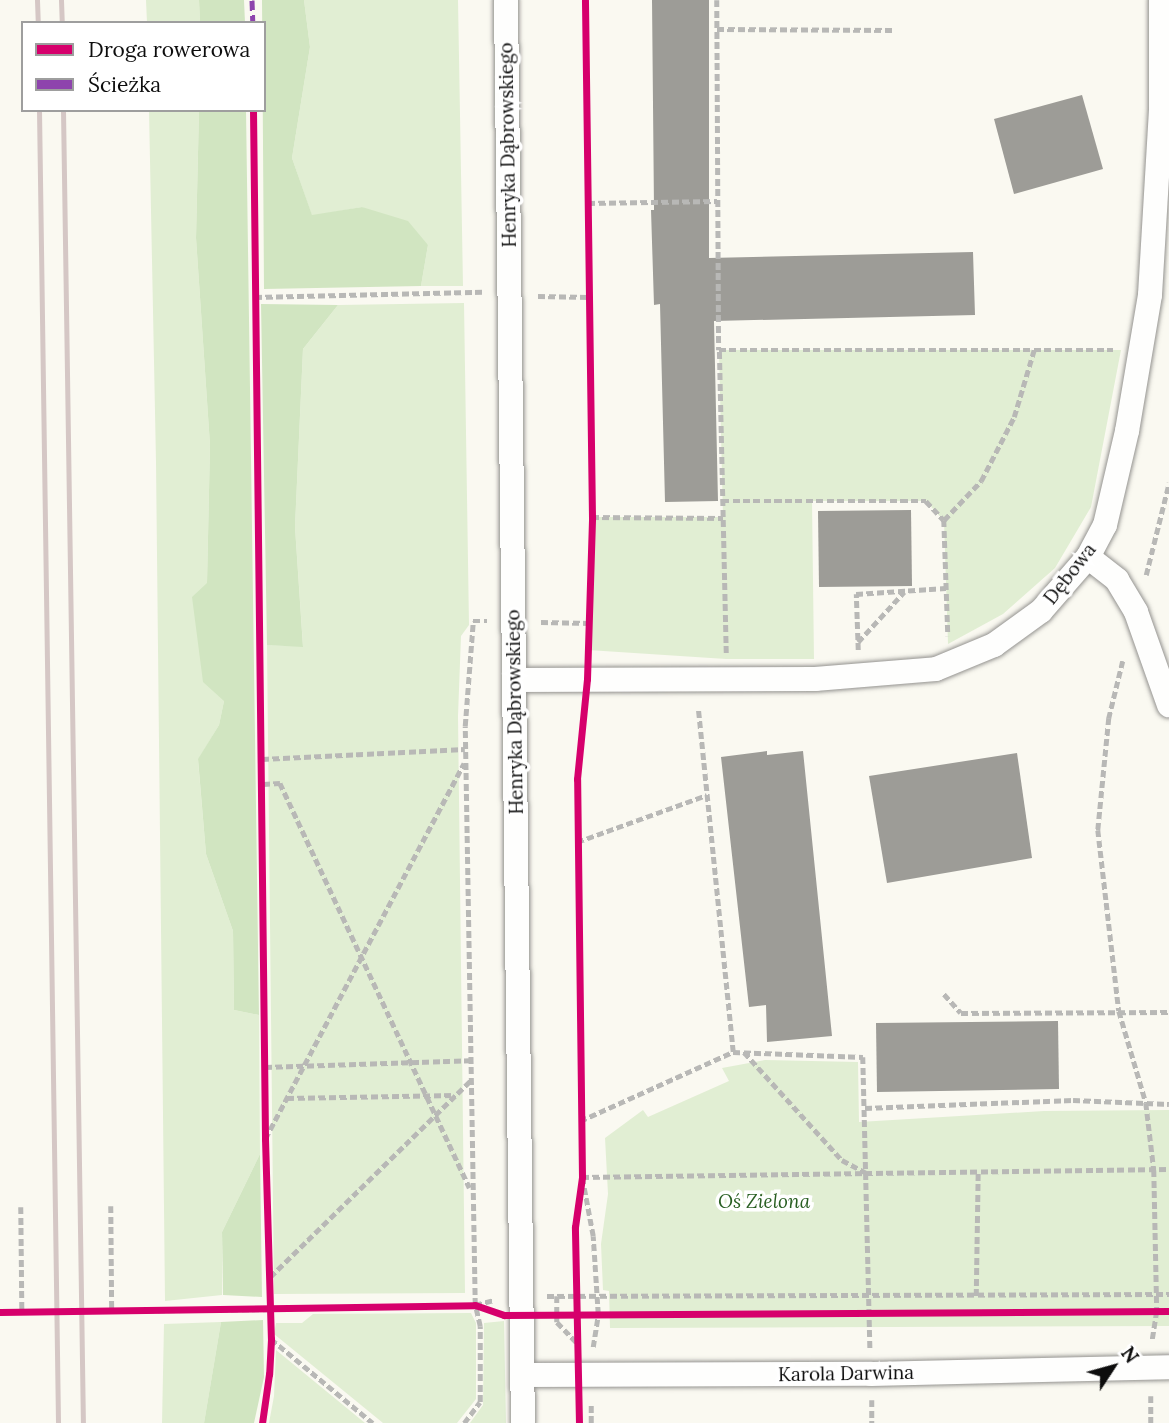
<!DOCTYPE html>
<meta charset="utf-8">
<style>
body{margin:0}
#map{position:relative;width:1169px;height:1423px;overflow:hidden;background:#faf9f1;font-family:Lora,serif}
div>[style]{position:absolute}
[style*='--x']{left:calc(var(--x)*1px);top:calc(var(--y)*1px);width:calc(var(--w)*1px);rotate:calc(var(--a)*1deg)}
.green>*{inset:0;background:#e1eed3}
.forest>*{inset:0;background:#d1e5c1}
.building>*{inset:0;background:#9d9c97}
.path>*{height:4.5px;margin-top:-2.25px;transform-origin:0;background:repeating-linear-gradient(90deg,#b8b8b6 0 7px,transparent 0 10.5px)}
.roads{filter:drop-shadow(0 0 2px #949390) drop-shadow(0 0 2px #949390)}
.street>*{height:24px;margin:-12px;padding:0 12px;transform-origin:12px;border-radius:12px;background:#fefefd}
.rail>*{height:5px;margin:-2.5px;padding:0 2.5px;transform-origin:2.5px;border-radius:2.5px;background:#d5c7c5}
.path-bridge>*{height:4.5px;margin-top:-2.25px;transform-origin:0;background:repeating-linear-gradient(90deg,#b8b8b6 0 7px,transparent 0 10.5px)}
.quiet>*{height:5px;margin-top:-2.5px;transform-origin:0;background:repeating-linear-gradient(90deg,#8e44ad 0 10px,transparent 0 15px)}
.cycleway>*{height:7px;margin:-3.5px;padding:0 3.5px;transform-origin:3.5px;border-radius:3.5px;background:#d6006c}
span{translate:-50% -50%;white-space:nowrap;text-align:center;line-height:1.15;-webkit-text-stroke:7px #fff;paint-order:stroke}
.street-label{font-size:19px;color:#0d0d0d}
.park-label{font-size:19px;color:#295f22;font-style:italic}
.legend{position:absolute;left:21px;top:21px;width:245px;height:91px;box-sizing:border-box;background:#fff;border:2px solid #9e9e9e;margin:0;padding:9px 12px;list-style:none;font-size:21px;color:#0d0d0d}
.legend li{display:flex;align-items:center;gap:14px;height:35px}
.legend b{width:35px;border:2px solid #9e9e9e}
.north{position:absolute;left:1078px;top:1332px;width:70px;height:70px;-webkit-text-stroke:5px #fff;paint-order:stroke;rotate:54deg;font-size:19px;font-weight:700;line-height:28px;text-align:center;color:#0d0d0d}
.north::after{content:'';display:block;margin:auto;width:24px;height:32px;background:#0d0d0d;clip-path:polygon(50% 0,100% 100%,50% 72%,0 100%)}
</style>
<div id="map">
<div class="green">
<div style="clip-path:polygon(146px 0,199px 0,200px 23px,147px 23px)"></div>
<div style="clip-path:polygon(304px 0,458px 0,463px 286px,421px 286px,428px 245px,362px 207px,312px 216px,292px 158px,310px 47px)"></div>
<div style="clip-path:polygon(149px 110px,199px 110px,196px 238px,210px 445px,207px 583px,224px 701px,219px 725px,198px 760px,206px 854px,233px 931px,234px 1010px,259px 1015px,260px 1154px,222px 1232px,222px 1295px,165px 1301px,156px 462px)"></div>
<div style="clip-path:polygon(464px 303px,469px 625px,461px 636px,458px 716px,465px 1293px,274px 1294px,267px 645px,303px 646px,295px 527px,303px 349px,338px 305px)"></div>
<div style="clip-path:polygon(719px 350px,1121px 350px,1091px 507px,1055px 568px,1003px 614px,948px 644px,944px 521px,926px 501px,812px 501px,814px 659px,726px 659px,588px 650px,592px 517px,723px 517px)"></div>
<div style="clip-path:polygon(765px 1060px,858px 1062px,859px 1122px,1044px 1111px,1169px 1110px,1169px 1326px,610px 1328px,609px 1291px,603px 1290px,601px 1244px,608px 1194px,605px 1138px,643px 1110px,648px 1117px,729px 1081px,722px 1068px)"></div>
<div style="clip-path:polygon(471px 1313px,476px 1323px,476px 1399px,457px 1423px,383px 1423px,274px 1334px,276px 1323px,302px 1323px,313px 1314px)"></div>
<div style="clip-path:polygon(504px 1321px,506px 1423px,470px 1423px,483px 1405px,484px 1323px)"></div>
<div style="clip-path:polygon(221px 1322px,204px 1423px,162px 1423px,164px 1324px)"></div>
<div style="clip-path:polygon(276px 1350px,365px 1423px,269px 1423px,274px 1396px)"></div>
</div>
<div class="forest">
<div style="clip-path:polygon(199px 0,244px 0,245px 23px,200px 23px)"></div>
<div style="clip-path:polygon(262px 0,304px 0,310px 47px,292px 158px,312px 215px,362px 207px,408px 221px,428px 245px,421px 286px,264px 289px)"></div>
<div style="clip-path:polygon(199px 110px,246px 110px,259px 1015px,234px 1010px,233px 931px,206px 854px,198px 759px,219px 725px,224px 701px,203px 682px,192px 597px,207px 583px,210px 445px,196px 238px)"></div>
<div style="clip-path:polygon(261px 304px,338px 305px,303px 349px,295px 527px,303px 647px,267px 645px)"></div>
<div style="clip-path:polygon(260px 1154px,262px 1297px,223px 1295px,222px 1232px)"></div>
<div style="clip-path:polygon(263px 1320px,264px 1377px,254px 1423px,204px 1423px,221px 1322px)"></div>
</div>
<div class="building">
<div style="clip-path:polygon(652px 0,709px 0,709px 258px,973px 252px,975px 315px,714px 321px,718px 501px,665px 502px,660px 304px,654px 305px,651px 210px,654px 210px)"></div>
<div style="clip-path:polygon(1082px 95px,1103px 169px,1014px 194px,994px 119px)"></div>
<div style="clip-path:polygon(911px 510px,912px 586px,819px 587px,818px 511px)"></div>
<div style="clip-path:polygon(767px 751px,767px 755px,803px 751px,832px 1036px,767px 1042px,766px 1005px,749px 1007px,721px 757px)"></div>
<div style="clip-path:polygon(1017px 753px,1032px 858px,887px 883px,869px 776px)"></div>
<div style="clip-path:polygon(1058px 1021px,1059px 1089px,877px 1092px,876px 1023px)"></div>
</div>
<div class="path">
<div style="--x:717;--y:0;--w:350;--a:89.7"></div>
<div style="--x:717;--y:29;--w:175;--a:0.3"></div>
<div style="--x:588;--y:203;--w:129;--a:-0.9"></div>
<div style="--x:538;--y:296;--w:51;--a:1.1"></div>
<div style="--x:255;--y:297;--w:228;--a:-1.3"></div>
<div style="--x:722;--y:501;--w:204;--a:0"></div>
<div style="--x:926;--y:501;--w:26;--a:47"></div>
<div style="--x:944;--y:520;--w:116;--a:88"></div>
<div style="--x:592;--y:517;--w:131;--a:0.4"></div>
<div style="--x:944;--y:520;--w:54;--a:-46.5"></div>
<div style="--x:981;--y:481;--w:72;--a:-62.7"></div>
<div style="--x:1014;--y:417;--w:70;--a:-73.4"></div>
<div style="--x:1146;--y:575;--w:95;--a:-76"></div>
<div style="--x:541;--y:622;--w:49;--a:1.2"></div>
<div style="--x:858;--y:642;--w:68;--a:-47.4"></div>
<div style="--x:858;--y:650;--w:56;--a:-92"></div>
<div style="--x:856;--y:594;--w:90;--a:-3.8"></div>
<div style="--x:726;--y:653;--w:303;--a:-91.3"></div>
<div style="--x:719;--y:350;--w:394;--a:0"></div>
<div style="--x:1123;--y:661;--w:59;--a:103.8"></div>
<div style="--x:1109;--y:718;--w:113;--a:95.6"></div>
<div style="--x:1098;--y:830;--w:182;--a:83.4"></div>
<div style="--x:1119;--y:1011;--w:96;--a:73.6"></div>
<div style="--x:1146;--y:1103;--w:67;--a:83.2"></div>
<div style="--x:1154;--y:1170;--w:141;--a:88.8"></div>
<div style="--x:1157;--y:1311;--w:30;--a:99"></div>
<div style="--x:262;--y:759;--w:203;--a:-2.8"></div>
<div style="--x:263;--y:784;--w:17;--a:-3"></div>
<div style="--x:280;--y:783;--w:447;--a:64.9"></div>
<div style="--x:577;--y:842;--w:138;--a:-19.9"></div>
<div style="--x:944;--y:994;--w:25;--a:48"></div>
<div style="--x:961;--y:1013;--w:208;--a:-0.3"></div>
<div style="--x:733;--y:1052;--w:130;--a:2.2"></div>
<div style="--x:863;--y:1057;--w:291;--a:88.6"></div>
<div style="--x:744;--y:1052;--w:146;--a:47.8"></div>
<div style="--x:842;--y:1160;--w:27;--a:28"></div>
<div style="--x:265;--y:1067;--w:206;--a:-1.9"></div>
<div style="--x:287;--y:1098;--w:168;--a:-1"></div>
<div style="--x:865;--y:1108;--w:208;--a:-2.2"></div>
<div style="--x:1073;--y:1100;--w:96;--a:2.4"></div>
<div style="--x:580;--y:1121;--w:168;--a:-24.3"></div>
<div style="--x:733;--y:1052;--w:346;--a:-95.8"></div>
<div style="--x:265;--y:1139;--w:425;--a:-62.1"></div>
<div style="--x:111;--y:1206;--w:105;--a:89.5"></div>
<div style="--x:21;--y:1207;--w:104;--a:89.4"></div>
<div style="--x:270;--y:1277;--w:281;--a:-44.4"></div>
<div style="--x:547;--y:1296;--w:622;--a:-0.18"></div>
<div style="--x:557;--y:1296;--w:26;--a:90"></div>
<div style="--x:557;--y:1322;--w:32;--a:46"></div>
<div style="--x:976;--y:1296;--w:125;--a:-89.1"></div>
<div style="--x:475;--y:1305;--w:20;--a:-15"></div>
<div style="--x:271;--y:1339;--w:132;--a:39.5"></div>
<div style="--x:593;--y:1347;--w:33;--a:-81"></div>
<div style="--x:598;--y:1314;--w:78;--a:-93.7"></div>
<div style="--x:593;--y:1236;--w:60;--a:-100.6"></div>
<div style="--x:582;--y:1177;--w:587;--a:-0.78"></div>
<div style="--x:1151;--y:1396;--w:27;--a:90"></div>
<div style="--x:872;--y:1400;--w:23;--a:90"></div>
<div style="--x:464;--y:1423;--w:26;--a:-53"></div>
<div style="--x:480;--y:1402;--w:76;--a:-90"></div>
<div style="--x:480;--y:1326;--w:22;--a:-103"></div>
<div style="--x:475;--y:1305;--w:579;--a:-90.99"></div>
<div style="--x:465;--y:726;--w:105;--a:-85.6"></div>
<div style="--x:473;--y:621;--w:14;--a:0"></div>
<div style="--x:591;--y:1423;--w:21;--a:-90"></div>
</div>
<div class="roads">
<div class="street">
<div style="--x:506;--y:0;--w:1423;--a:89.32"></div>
<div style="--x:1088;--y:557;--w:37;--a:38"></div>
<div style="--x:1117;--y:580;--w:37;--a:59"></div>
<div style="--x:1136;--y:612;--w:99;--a:70.5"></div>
<div style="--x:515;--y:680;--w:300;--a:-0.2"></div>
<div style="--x:815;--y:679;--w:121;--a:-4.7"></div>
<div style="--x:936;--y:669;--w:63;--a:-22.5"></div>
<div style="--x:994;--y:645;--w:58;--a:-35.9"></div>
<div style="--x:1041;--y:611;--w:72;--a:-49"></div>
<div style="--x:1088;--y:557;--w:36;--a:-62"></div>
<div style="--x:1105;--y:525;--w:97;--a:-76.8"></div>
<div style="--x:1127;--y:431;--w:138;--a:-80.4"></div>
<div style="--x:1150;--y:295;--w:185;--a:-86.6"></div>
<div style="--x:1161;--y:110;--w:110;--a:-90"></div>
<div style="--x:523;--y:1375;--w:348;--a:-0.2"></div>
<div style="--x:871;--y:1374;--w:298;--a:-1.3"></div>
</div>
</div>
<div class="rail">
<div style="--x:37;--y:0;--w:23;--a:88"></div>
<div style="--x:61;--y:0;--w:23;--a:88"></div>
<div style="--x:39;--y:110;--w:1313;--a:89.17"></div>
<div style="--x:63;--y:110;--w:1313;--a:89.13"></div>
</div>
<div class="path-bridge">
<div style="--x:0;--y:1312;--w:270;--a:-0.6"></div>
</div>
<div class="quiet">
<div style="--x:252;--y:0;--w:23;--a:88"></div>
</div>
<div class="cycleway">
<div style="--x:253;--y:110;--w:1029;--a:89.33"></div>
<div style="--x:265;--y:1139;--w:200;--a:88.3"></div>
<div style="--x:271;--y:1339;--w:35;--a:93"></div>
<div style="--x:269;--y:1374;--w:49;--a:98.1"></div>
<div style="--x:0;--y:1312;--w:475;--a:-0.8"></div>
<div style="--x:475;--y:1305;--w:31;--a:19"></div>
<div style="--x:504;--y:1315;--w:665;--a:-0.34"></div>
<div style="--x:579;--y:1423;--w:196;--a:-91.2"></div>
<div style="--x:575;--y:1227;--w:50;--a:-82"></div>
<div style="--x:582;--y:1177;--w:398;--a:-90.7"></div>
<div style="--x:577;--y:779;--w:100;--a:-84.3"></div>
<div style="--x:587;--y:679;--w:162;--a:-88.2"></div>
<div style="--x:592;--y:517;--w:517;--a:-90.78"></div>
</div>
<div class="street-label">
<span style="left:508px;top:145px;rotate:-91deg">Henryka Dąbrowskiego</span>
<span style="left:1070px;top:574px;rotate:-52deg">Dębowa</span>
<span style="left:515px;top:712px;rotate:-91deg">Henryka Dąbrowskiego</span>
<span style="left:846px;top:1374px;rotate:-1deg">Karola Darwina</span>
</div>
<div class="park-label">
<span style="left:764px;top:1202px">Oś Zielona</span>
</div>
<ul class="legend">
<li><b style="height:9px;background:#d6006c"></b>Droga rowerowa</li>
<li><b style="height:9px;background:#8e44ad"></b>Ścieżka</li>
</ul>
<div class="north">N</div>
</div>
